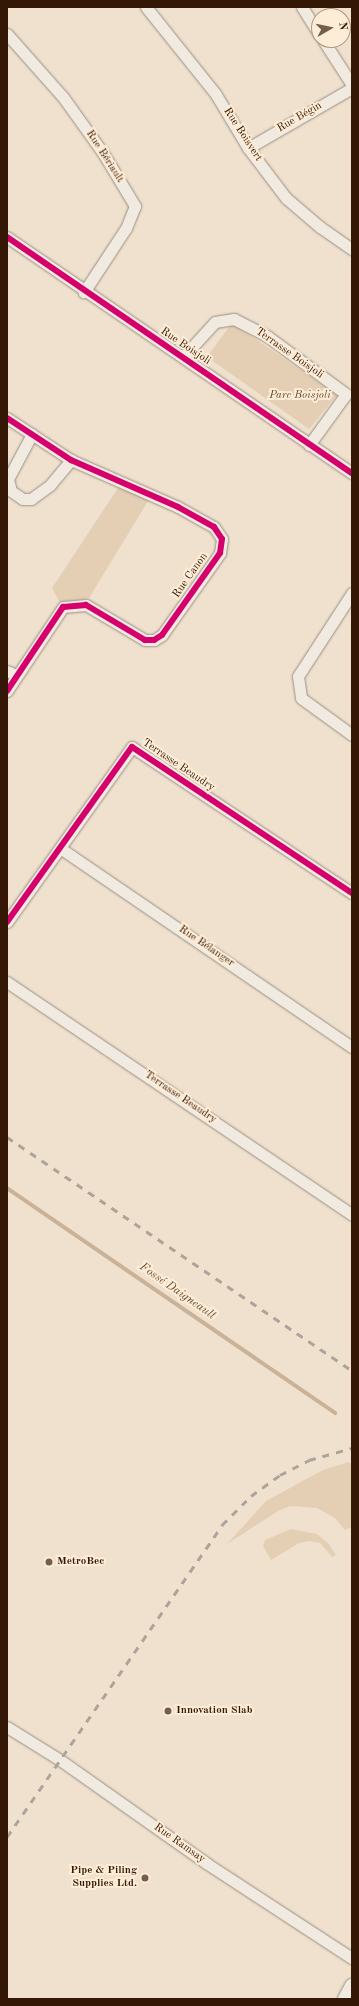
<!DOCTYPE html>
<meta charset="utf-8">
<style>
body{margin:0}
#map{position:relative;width:359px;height:2006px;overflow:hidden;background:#efe1ce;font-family:"Old Standard TT",serif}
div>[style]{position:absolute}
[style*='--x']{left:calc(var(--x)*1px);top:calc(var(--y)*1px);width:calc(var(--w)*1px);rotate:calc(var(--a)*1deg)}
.green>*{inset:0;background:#e4cfb5}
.stream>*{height:3.5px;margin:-1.75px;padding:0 1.75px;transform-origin:1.75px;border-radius:1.75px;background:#c9b298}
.roads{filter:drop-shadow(0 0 1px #9b8f83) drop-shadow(0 0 1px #9b8f83)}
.minor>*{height:11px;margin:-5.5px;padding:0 5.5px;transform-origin:5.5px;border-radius:5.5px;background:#f1eae0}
.tertiary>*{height:14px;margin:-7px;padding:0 7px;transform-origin:7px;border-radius:7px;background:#f1eae0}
.rail>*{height:3px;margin-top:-1.5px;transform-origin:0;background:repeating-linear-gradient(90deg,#aca39a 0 7px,transparent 0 14px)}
.cycleway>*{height:6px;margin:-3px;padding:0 3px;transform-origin:3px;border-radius:3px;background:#d6006c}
.dots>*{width:11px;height:11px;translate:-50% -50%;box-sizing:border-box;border:2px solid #feedd6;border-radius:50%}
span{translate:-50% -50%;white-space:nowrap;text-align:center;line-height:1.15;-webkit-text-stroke:4px #feedd6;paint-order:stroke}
.street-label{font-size:11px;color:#351706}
.park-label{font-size:11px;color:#674a34;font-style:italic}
.poi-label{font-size:11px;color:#351706;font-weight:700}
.left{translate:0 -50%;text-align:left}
.right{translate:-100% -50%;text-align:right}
.water-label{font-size:12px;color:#6a4d37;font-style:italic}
.frame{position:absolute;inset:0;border:8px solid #351706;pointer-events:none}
.north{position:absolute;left:311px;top:8px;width:40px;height:40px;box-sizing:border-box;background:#feedd6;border:1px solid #ae9783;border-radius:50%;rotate:81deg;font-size:11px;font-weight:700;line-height:16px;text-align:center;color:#351706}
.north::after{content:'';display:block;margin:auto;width:14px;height:18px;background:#765e4c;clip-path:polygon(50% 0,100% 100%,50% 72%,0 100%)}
</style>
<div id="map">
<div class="green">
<div style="clip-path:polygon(232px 323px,337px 395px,309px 429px,207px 357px)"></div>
<div style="clip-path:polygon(120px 485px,150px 498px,89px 598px,61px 605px,52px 588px)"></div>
<div style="clip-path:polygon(349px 1462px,352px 1465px,352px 1527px,345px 1530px,335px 1518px,317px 1508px,290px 1506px,278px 1511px,227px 1544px,266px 1501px,323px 1470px)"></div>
<div style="clip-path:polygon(291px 1529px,317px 1534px,328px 1543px,336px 1555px,332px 1557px,320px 1543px,309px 1541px,299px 1543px,271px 1560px,263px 1546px,265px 1540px)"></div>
</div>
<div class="stream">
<div style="--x:7;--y:1188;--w:398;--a:34.4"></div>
</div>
<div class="roads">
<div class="minor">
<div style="--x:146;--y:7;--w:110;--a:51.3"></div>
<div style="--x:215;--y:93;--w:64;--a:59"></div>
<div style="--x:248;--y:148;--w:63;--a:52.8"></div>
<div style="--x:286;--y:198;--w:45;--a:40.5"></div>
<div style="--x:320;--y:227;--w:39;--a:35"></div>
<div style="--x:302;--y:7;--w:32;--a:58"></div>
<div style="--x:7;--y:34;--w:84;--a:48.4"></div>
<div style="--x:63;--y:97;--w:69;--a:54.5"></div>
<div style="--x:103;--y:153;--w:62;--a:58.9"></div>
<div style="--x:135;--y:206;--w:24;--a:112"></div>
<div style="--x:126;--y:228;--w:77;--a:123.3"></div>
<div style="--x:323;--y:40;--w:54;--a:57.2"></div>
<div style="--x:248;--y:148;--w:120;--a:-30"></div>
<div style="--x:7;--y:237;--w:418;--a:34.4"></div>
<div style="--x:183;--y:357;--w:47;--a:-47.6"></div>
<div style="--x:215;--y:322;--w:19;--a:-9"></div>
<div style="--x:234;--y:319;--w:37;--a:27"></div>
<div style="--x:267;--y:336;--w:98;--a:36.3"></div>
<div style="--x:346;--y:394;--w:63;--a:126"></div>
<div style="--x:7;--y:418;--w:77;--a:33.3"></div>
<div style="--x:71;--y:460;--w:117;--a:23.7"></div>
<div style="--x:178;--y:507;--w:41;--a:29.1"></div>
<div style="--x:214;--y:527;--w:14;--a:56"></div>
<div style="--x:222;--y:539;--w:14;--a:98"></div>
<div style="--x:220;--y:553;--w:100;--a:125.3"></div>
<div style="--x:162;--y:635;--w:9;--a:148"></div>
<div style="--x:154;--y:640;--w:9;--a:180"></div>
<div style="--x:145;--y:640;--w:69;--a:-149.3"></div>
<div style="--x:86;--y:605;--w:23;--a:175"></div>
<div style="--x:63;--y:607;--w:101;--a:123.7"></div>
<div style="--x:32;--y:434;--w:51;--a:118.1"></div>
<div style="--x:8;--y:479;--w:12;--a:76"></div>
<div style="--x:11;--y:491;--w:14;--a:34"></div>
<div style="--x:23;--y:499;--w:8;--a:0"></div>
<div style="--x:31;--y:499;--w:24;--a:-36"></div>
<div style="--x:50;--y:485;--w:33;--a:-50"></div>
<div style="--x:352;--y:593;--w:99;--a:123"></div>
<div style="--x:298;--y:676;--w:22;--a:82"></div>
<div style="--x:301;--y:698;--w:63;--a:36"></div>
<div style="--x:7;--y:671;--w:10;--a:24"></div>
<div style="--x:60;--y:848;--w:353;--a:34.3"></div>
<div style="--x:7;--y:922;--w:215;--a:-54.5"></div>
<div style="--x:132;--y:747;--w:264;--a:33.6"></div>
<div style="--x:7;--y:982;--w:416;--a:34"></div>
<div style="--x:7;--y:1727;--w:62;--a:31.9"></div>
<div style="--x:60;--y:1760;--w:179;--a:35.2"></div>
<div style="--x:206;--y:1863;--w:174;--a:33.1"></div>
</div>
<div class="tertiary">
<div style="--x:345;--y:1999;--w:15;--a:-62"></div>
</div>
</div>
<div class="rail">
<div style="--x:7;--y:1137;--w:417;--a:34.1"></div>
<div style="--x:7;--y:1837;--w:379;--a:-55.4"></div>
<div style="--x:222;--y:1525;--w:41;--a:-45"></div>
<div style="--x:251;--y:1496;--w:36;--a:-36"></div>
<div style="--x:280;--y:1475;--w:33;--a:-27"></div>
<div style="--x:309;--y:1460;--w:45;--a:-15.6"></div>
</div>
<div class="cycleway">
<div style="--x:7;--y:237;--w:418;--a:34.4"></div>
<div style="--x:7;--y:418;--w:77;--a:33.3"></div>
<div style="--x:71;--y:460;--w:117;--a:23.7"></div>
<div style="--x:178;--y:507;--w:41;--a:29.1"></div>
<div style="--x:214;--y:527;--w:14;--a:56"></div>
<div style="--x:222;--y:539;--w:14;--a:98"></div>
<div style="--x:220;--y:553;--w:100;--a:125.3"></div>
<div style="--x:162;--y:635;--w:9;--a:148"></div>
<div style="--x:154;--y:640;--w:9;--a:180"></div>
<div style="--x:145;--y:640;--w:69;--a:-149.3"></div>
<div style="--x:86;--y:605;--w:23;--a:175"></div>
<div style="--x:63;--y:607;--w:101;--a:123.7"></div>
<div style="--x:7;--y:922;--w:215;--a:-54.5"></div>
<div style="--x:132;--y:747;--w:264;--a:33.6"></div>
</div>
<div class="dots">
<div style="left:49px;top:1562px;background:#765e4c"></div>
<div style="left:168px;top:1711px;background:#765e4c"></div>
<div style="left:145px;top:1878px;background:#765e4c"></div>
</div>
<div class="street-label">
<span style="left:300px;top:118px;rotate:-30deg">Rue Bégin</span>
<span style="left:242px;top:135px;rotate:57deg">Rue Boisvert</span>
<span style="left:104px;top:157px;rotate:57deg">Rue Bériault</span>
<span style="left:185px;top:347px;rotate:34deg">Rue Boisjoli</span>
<span style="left:289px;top:354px;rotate:35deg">Terrasse Boisjoli</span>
<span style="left:191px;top:576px;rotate:-55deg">Rue Canon</span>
<span style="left:178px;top:766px;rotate:34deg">Terrasse Beaudry</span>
<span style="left:206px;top:947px;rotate:34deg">Rue Bélanger</span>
<span style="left:180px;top:1098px;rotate:34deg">Terrasse Beaudry</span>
<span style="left:179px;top:1844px;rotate:35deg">Rue Ramsay</span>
</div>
<div class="park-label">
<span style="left:300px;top:396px">Parc Boisjoli</span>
</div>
<div class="poi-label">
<span class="left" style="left:57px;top:1562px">MetroBec</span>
<span class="left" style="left:176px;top:1711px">Innovation Slab</span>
<span class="right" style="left:137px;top:1878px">Pipe &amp; Piling<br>Supplies Ltd.</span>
</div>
<div class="water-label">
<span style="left:177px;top:1292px;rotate:35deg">Fossé Daigneault</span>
</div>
<div class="frame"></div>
<div class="north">N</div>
</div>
